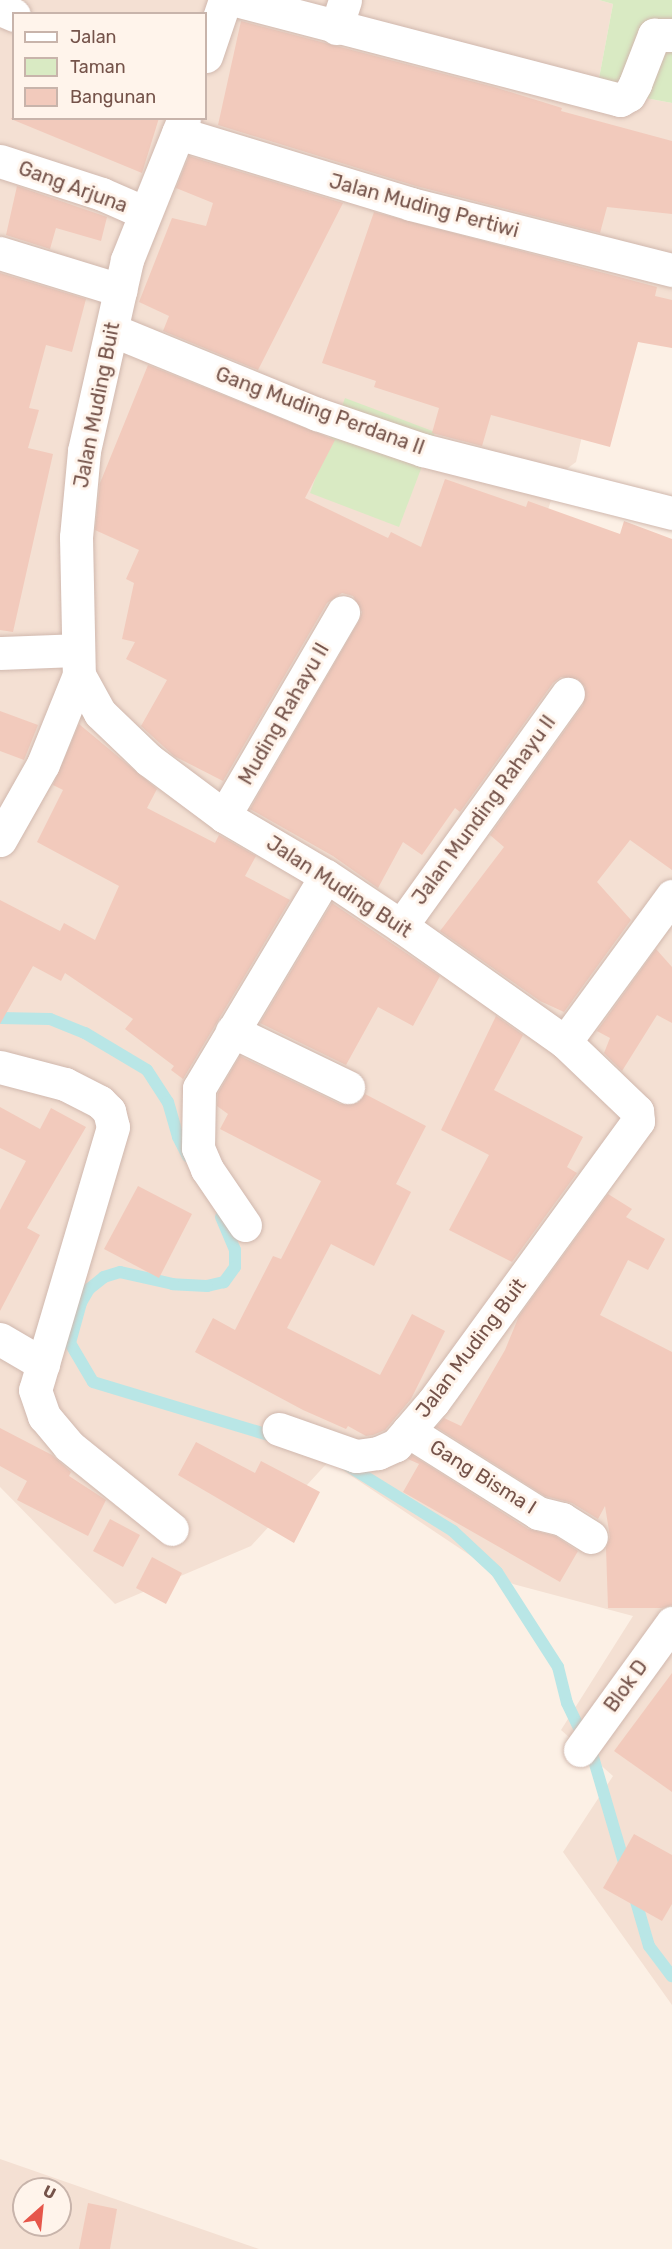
<!DOCTYPE html>
<style>
body{margin:0}
#map{position:relative;width:672px;height:2249px;overflow:hidden;background:#fcf0e5;font-family:Rubik,sans-serif}
div>[style]{position:absolute}
[style*='--x']{left:calc(var(--x)*1px);top:calc(var(--y)*1px);width:calc(var(--w)*1px);rotate:calc(var(--a)*1deg)}
.residential>*{inset:0;background:#f4e0d3}
.green>*{inset:0;background:#d9eac3}
.stream>*{height:12px;margin:-6px;padding:0 6px;transform-origin:6px;border-radius:6px;background:#b9e6e6}
.building>*{inset:0;background:#f2cabc}
.roads{filter:drop-shadow(0 0 2px #d0b8ae) drop-shadow(0 0 2px #d0b8ae)}
.minor>*{height:33px;margin:-16.5px;padding:0 16.5px;transform-origin:16.5px;border-radius:16.5px;background:#fff}
span{translate:-50% -50%;white-space:nowrap;text-align:center;line-height:1.15;-webkit-text-stroke:6px #fff4eb;paint-order:stroke}
.street-label{font-size:20px;color:#75534a}
.legend{position:absolute;left:12px;top:12px;width:195px;height:108px;box-sizing:border-box;background:#fff4eb;border:2px solid #c8b4ab;margin:0;padding:8px 10px;list-style:none;font-size:18px;color:#75534a}
.legend li{display:flex;align-items:center;gap:12px;height:30px}
.legend b{width:30px;border:2px solid #c8b4ab}
.north{position:absolute;left:12px;top:2177px;width:60px;height:60px;box-sizing:border-box;background:#fff4eb;border:2px solid #c8b4ab;border-radius:50%;rotate:27deg;font-size:16px;font-weight:700;line-height:24px;text-align:center;color:#75534a}
.north::after{content:'';display:block;margin:auto;width:21px;height:27px;background:#e6564a;clip-path:polygon(50% 0,100% 100%,50% 72%,0 100%)}
</style>
<div id="map">
<div class="residential">
<div style="clip-path:polygon(evenodd,0 0,599px 0,613px 4px,597px 89px,672px 103px,672px 333px,610px 316px,576px 462px,560px 474px,524px 580px,672px 722px,672px 2005px,563px 1852px,613px 1776px,561px 1730px,633px 1616px,513px 1584px,329px 1461px,251px 1546px,115px 1604px,0 1487px,0 0,14px 14px,206px 14px,206px 118px,14px 118px,14px 14px)"></div>
<div style="clip-path:polygon(evenodd,0 2159px,184px 2223px,259px 2249px,0 2249px,0 2159px,24px 2189px,60px 2189px,60px 2225px,24px 2225px,24px 2189px)"></div>
</div>
<div class="green">
<div style="clip-path:polygon(599px 0,672px 0,672px 103px,597px 89px,613px 4px)"></div>
<div style="clip-path:polygon(345px 398px,435px 432px,399px 527px,310px 493px)"></div>
</div>
<div class="stream">
<div style="--x:0;--y:1018;--w:50;--a:1.1"></div>
<div style="--x:50;--y:1019;--w:38;--a:22"></div>
<div style="--x:85;--y:1033;--w:72;--a:30.8"></div>
<div style="--x:147;--y:1070;--w:38;--a:57"></div>
<div style="--x:168;--y:1102;--w:36;--a:74"></div>
<div style="--x:178;--y:1137;--w:22;--a:63"></div>
<div style="--x:221;--y:1217;--w:36;--a:67"></div>
<div style="--x:235;--y:1250;--w:17;--a:90"></div>
<div style="--x:235;--y:1267;--w:19;--a:126"></div>
<div style="--x:224;--y:1282;--w:17;--a:167"></div>
<div style="--x:207;--y:1286;--w:34;--a:-177"></div>
<div style="--x:173;--y:1284;--w:54;--a:-167.2"></div>
<div style="--x:120;--y:1272;--w:17;--a:163"></div>
<div style="--x:104;--y:1277;--w:19;--a:141"></div>
<div style="--x:89;--y:1289;--w:16;--a:120"></div>
<div style="--x:81;--y:1303;--w:41;--a:105.4"></div>
<div style="--x:70;--y:1343;--w:45;--a:59.5"></div>
<div style="--x:93;--y:1382;--w:194;--a:16.8"></div>
<div style="--x:345;--y:1464;--w:127;--a:31.8"></div>
<div style="--x:453;--y:1531;--w:60;--a:43"></div>
<div style="--x:497;--y:1572;--w:113;--a:57.3"></div>
<div style="--x:558;--y:1667;--w:37;--a:76"></div>
<div style="--x:567;--y:1703;--w:60;--a:64.3"></div>
<div style="--x:593;--y:1757;--w:117;--a:73.6"></div>
<div style="--x:633;--y:1891;--w:57;--a:73.8"></div>
<div style="--x:649;--y:1946;--w:38;--a:53"></div>
</div>
<div class="building">
<div style="clip-path:polygon(241px 21px,494px 87px,562px 108px,561px 111px,672px 141px,672px 214px,607px 207px,600px 233px,416px 186px,218px 125px)"></div>
<div style="clip-path:polygon(159px 118px,142px 173px,11px 119px,11px 118px)"></div>
<div style="clip-path:polygon(189px 156px,343px 203px,258px 370px,163px 331px,169px 316px,139px 302px,172px 218px,206px 226px,213px 203px,176px 188px)"></div>
<div style="clip-path:polygon(17px 186px,107px 217px,101px 241px,56px 228px,50px 249px,6px 235px)"></div>
<div style="clip-path:polygon(374px 212px,657px 287px,655px 296px,672px 300px,672px 348px,638px 342px,610px 447px,491px 415px,482px 446px,432px 433px,439px 408px,374px 387px,376px 381px,322px 363px)"></div>
<div style="clip-path:polygon(0 273px,86px 299px,72px 352px,46px 345px,29px 408px,39px 410px,28px 448px,53px 454px,13px 632px,0 630px)"></div>
<div style="clip-path:polygon(148px 365px,335px 440px,305px 498px,388px 538px,391px 532px,421px 547px,445px 479px,526px 507px,528px 501px,620px 534px,624px 521px,672px 539px,672px 870px,630px 840px,597px 882px,631px 920px,564px 1012px,540px 1001px,440px 931px,504px 847px,490px 835px,583px 705px,585px 687px,578px 679px,561px 677px,553px 683px,460px 812px,455px 808px,422px 855px,403px 842px,378px 888px,333px 856px,250px 809px,359px 621px,362px 612px,353px 596px,342px 593px,327px 603px,223px 781px,174px 756px,141px 726px,167px 680px,126px 659px,135px 642px,122px 639px,134px 583px,126px 579px,139px 550px,95px 530px,100px 483px)"></div>
<div style="clip-path:polygon(0 711px,38px 725px,24px 760px,0 751px)"></div>
<div style="clip-path:polygon(79px 724px,157px 789px,147px 808px,215px 843px,219px 835px,256px 856px,245px 876px,290px 900px,183px 1079px,171px 1070px,174px 1066px,125px 1029px,133px 1019px,65px 973px,61px 981px,33px 966px,0 1024px,0 900px,60px 931px,64px 923px,95px 940px,119px 886px,37px 842px,63px 790px,53px 785px)"></div>
<div style="clip-path:polygon(332px 903px,440px 976px,413px 1026px,378px 1007px,346px 1065px,260px 1023px)"></div>
<div style="clip-path:polygon(656px 949px,672px 967px,672px 1023px,657px 1015px,622px 1071px,604px 1053px,610px 1038px,597px 1031px)"></div>
<div style="clip-path:polygon(496px 1016px,523px 1035px,494px 1090px,583px 1137px,567px 1167px,577px 1173px,512px 1262px,449px 1230px,489px 1155px,441px 1130px)"></div>
<div style="clip-path:polygon(240px 1056px,340px 1104px,358px 1103px,365px 1094px,426px 1126px,396px 1184px,411px 1192px,374px 1266px,331px 1244px,287px 1328px,380px 1375px,412px 1314px,445px 1331px,411px 1399px,385px 1430px,373px 1435px,366px 1436px,348px 1426px,346px 1429px,303px 1410px,195px 1352px,213px 1318px,235px 1330px,273px 1256px,281px 1259px,321px 1181px,220px 1129px,228px 1114px,217px 1106px,218px 1093px)"></div>
<div style="clip-path:polygon(0 1107px,40px 1129px,51px 1108px,86px 1127px,27px 1228px,40px 1235px,0 1311px,0 1210px,26px 1161px,0 1148px)"></div>
<div style="clip-path:polygon(138px 1186px,192px 1214px,159px 1278px,104px 1249px)"></div>
<div style="clip-path:polygon(608px 1194px,632px 1209px,626px 1217px,665px 1239px,648px 1270px,628px 1260px,600px 1315px,672px 1352px,672px 1605px,662px 1608px,608px 1608px,606px 1548px,610px 1537px,605px 1506px,598px 1519px,572px 1503px,545px 1496px,436px 1427px,444px 1418px,461px 1426px,505px 1350px,519px 1316px)"></div>
<div style="clip-path:polygon(0 1428px,52px 1455px,71px 1472px,69px 1476px,106px 1500px,88px 1536px,17px 1500px,27px 1481px,0 1466px)"></div>
<div style="clip-path:polygon(196px 1442px,255px 1473px,261px 1461px,320px 1492px,294px 1543px,178px 1475px)"></div>
<div style="clip-path:polygon(412px 1455px,528px 1529px,555px 1536px,578px 1551px,560px 1582px,403px 1492px,419px 1464px,408px 1459px)"></div>
<div style="clip-path:polygon(110px 1519px,140px 1535px,123px 1567px,93px 1551px)"></div>
<div style="clip-path:polygon(152px 1557px,182px 1573px,166px 1604px,136px 1588px)"></div>
<div style="clip-path:polygon(672px 1673px,672px 1792px,614px 1751px)"></div>
<div style="clip-path:polygon(634px 1834px,672px 1855px,672px 1904px,662px 1921px,603px 1888px)"></div>
<div style="clip-path:polygon(88px 2203px,117px 2209px,110px 2249px,79px 2249px)"></div>
</div>
<div class="roads">
<div class="minor">
<div style="--x:236;--y:0;--w:397;--a:14.6"></div>
<div style="--x:620;--y:100;--w:10;--a:-29"></div>
<div style="--x:629;--y:95;--w:13;--a:-61"></div>
<div style="--x:635;--y:84;--w:53;--a:-68.8"></div>
<div style="--x:654;--y:35;--w:18;--a:0"></div>
<div style="--x:0;--y:9;--w:15;--a:23"></div>
<div style="--x:336;--y:28;--w:29;--a:-72"></div>
<div style="--x:206;--y:56;--w:59;--a:-71.3"></div>
<div style="--x:184;--y:118;--w:153;--a:111.9"></div>
<div style="--x:127;--y:260;--w:196;--a:102.7"></div>
<div style="--x:84;--y:451;--w:86;--a:95.3"></div>
<div style="--x:76;--y:537;--w:138;--a:88.8"></div>
<div style="--x:79;--y:675;--w:43;--a:61.1"></div>
<div style="--x:100;--y:713;--w:68;--a:43.8"></div>
<div style="--x:149;--y:760;--w:94;--a:36.7"></div>
<div style="--x:224;--y:816;--w:118;--a:30.5"></div>
<div style="--x:326;--y:876;--w:90;--a:33.7"></div>
<div style="--x:401;--y:926;--w:201;--a:35.3"></div>
<div style="--x:565;--y:1042;--w:100;--a:43.8"></div>
<div style="--x:637;--y:1111;--w:10;--a:84"></div>
<div style="--x:638;--y:1121;--w:348;--a:126.1"></div>
<div style="--x:433;--y:1402;--w:57;--a:130.7"></div>
<div style="--x:396;--y:1445;--w:20;--a:156"></div>
<div style="--x:378;--y:1453;--w:22;--a:172"></div>
<div style="--x:356;--y:1456;--w:82;--a:-160.7"></div>
<div style="--x:178;--y:133;--w:244;--a:16.9"></div>
<div style="--x:411;--y:204;--w:269;--a:14.2"></div>
<div style="--x:0;--y:161;--w:107;--a:17.9"></div>
<div style="--x:102;--y:194;--w:47;--a:23.8"></div>
<div style="--x:0;--y:253;--w:126;--a:17.1"></div>
<div style="--x:112;--y:330;--w:222;--a:22.3"></div>
<div style="--x:317;--y:414;--w:112;--a:18.8"></div>
<div style="--x:423;--y:450;--w:257;--a:14.2"></div>
<div style="--x:0;--y:653;--w:78;--a:-2.2"></div>
<div style="--x:224;--y:816;--w:236;--a:-59.7"></div>
<div style="--x:0;--y:840;--w:87;--a:-60.5"></div>
<div style="--x:43;--y:764;--w:96;--a:-68"></div>
<div style="--x:401;--y:926;--w:286;--a:-54.3"></div>
<div style="--x:232;--y:1031;--w:129;--a:25.8"></div>
<div style="--x:565;--y:1042;--w:181;--a:-53.8"></div>
<div style="--x:0;--y:1067;--w:67;--a:14.7"></div>
<div style="--x:65;--y:1084;--w:39;--a:27"></div>
<div style="--x:100;--y:1102;--w:13;--a:45"></div>
<div style="--x:109;--y:1111;--w:16;--a:76"></div>
<div style="--x:113;--y:1127;--w:274;--a:106.5"></div>
<div style="--x:35;--y:1390;--w:28;--a:71"></div>
<div style="--x:44;--y:1416;--w:39;--a:50"></div>
<div style="--x:69;--y:1446;--w:132;--a:38.9"></div>
<div style="--x:245;--y:1225;--w:68;--a:-124.2"></div>
<div style="--x:207;--y:1169;--w:23;--a:-113"></div>
<div style="--x:198;--y:1148;--w:60;--a:-89"></div>
<div style="--x:199;--y:1088;--w:247;--a:-59.1"></div>
<div style="--x:0;--y:1339;--w:50;--a:30.2"></div>
<div style="--x:408;--y:1431;--w:154;--a:32.2"></div>
<div style="--x:538;--y:1513;--w:25;--a:14"></div>
<div style="--x:562;--y:1519;--w:34;--a:32"></div>
<div style="--x:580;--y:1750;--w:157;--a:-54.1"></div>
</div>
</div>
<div class="street-label">
<span style="left:73px;top:187px;rotate:20deg">Gang Arjuna</span>
<span style="left:424px;top:206px;rotate:15deg">Jalan Muding Pertiwi</span>
<span style="left:97px;top:405px;rotate:-79deg">Jalan Muding Buit</span>
<span style="left:320px;top:411px;rotate:20deg">Gang Muding Perdana II</span>
<span style="left:284px;top:714px;rotate:-60deg">Muding Rahayu II</span>
<span style="left:484px;top:810px;rotate:-54deg">Jalan Munding Rahayu II</span>
<span style="left:339px;top:887px;rotate:33deg">Jalan Muding Buit</span>
<span style="left:471px;top:1348px;rotate:-53deg">Jalan Muding Buit</span>
<span style="left:483px;top:1477px;rotate:32deg">Gang Bisma I</span>
<span style="left:626px;top:1686px;rotate:-54deg">Blok D</span>
</div>
<ul class="legend">
<li><b style="height:8px;background:#fff"></b>Jalan</li>
<li><b style="height:16px;background:#d9eac3"></b>Taman</li>
<li><b style="height:16px;background:#f2cabc"></b>Bangunan</li>
</ul>
<div class="north">U</div>
</div>
